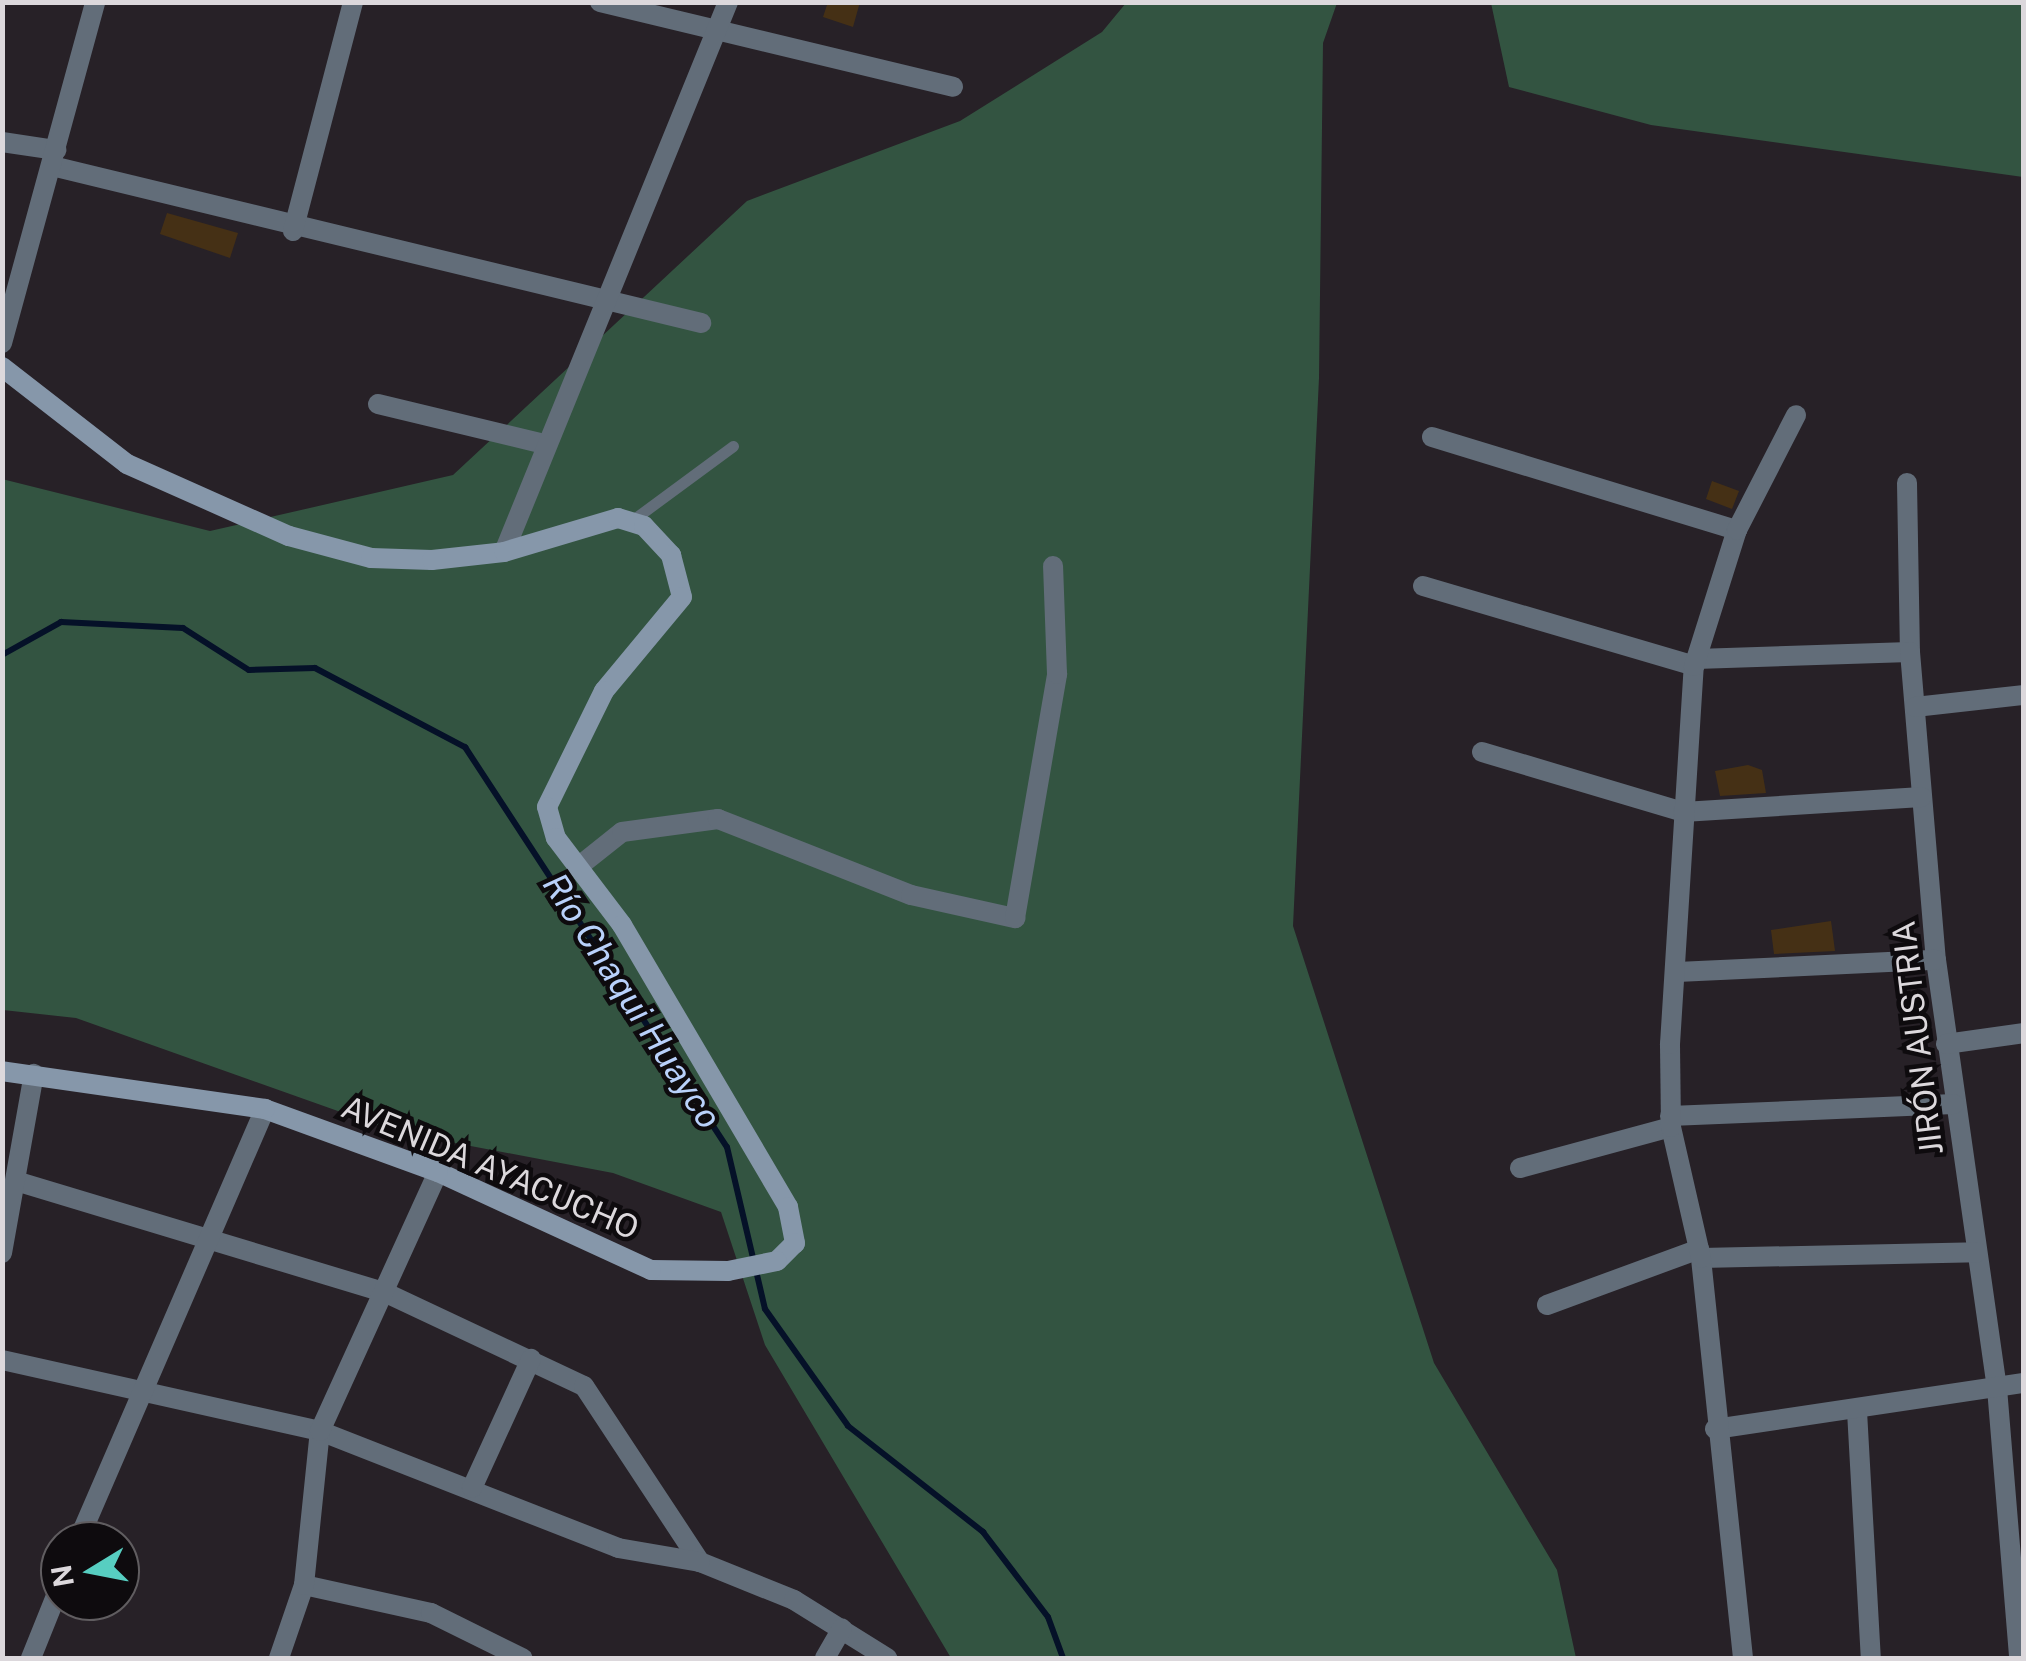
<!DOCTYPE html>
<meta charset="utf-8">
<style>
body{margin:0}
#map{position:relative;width:2026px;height:1661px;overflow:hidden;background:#272127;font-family:"Public Sans",sans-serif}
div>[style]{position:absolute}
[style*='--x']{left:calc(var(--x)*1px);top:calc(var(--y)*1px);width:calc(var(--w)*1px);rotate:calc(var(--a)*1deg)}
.forest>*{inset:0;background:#335441}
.stream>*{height:6px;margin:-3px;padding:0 3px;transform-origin:3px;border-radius:3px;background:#051128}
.building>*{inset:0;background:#453015}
.lane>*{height:11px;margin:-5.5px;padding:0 5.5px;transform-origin:5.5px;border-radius:5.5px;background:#626d79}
.street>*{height:20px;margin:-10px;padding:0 10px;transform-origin:10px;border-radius:10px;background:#626d79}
.secondary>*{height:20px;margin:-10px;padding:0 10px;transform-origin:10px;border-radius:10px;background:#8697aa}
span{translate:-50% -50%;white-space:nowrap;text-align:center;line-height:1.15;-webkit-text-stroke:9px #0e0b0e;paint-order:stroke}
.street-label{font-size:32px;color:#dcd8dc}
.water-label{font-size:35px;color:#b9d1fb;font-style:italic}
.frame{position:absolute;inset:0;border:5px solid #dcd8dc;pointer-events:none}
.north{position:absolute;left:40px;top:1521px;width:100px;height:100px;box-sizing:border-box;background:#0e0b0e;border:2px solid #605d60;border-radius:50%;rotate:260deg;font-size:28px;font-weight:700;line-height:40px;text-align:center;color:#dcd8dc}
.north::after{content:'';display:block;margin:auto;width:35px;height:45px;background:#57cec1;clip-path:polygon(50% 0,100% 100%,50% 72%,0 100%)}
</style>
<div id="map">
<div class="forest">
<div style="clip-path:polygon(1126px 3px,1337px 3px,1323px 43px,1319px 378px,1293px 926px,1434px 1363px,1557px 1570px,1576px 1658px,951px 1658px,765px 1345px,721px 1212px,613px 1173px,397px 1132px,76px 1018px,3px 1010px,2px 479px,210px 531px,453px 475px,747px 201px,960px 121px,1102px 32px)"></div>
<div style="clip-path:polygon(1491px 3px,2023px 3px,2023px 177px,1651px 125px,1509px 87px)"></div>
</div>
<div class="stream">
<div style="--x:2;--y:655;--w:68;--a:-29.2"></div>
<div style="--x:61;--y:622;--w:122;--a:2.8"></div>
<div style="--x:183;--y:628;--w:78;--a:32.5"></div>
<div style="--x:249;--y:670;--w:66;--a:-1.7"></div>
<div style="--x:315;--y:668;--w:170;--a:27.8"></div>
<div style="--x:465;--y:747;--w:478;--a:56.8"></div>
<div style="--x:727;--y:1147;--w:166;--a:76.8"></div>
<div style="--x:765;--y:1309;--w:143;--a:54.6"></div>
<div style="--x:848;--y:1426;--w:172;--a:38.1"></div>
<div style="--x:983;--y:1532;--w:107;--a:52.6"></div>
<div style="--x:1048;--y:1617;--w:44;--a:69.9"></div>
</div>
<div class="building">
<div style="clip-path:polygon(828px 2px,860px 2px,853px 27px,823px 17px)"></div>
<div style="clip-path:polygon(167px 213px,238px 233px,230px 258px,160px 234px)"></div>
<div style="clip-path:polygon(1712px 481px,1739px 491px,1732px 509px,1706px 499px)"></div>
<div style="clip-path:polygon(1748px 765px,1762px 770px,1766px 793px,1720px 796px,1715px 771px)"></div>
<div style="clip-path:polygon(1831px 921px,1835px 951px,1774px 954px,1771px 930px)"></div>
</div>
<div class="lane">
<div style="--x:634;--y:519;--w:123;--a:-36.4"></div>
</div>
<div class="street">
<div style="--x:600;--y:2;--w:363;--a:13.5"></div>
<div style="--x:2;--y:142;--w:55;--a:8.4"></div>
<div style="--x:52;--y:166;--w:668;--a:13.6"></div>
<div style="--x:293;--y:231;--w:237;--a:-75.3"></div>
<div style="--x:2;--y:343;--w:353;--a:-74.7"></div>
<div style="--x:378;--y:404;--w:172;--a:13.5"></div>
<div style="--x:1432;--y:437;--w:319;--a:17"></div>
<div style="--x:1907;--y:483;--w:169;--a:89"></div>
<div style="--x:504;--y:552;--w:594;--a:-67.84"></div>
<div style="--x:1423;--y:586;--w:283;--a:16.4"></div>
<div style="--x:1696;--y:659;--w:214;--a:-1.9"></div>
<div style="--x:1910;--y:652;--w:309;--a:85.2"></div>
<div style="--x:1936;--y:960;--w:432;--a:81.9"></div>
<div style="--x:1997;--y:1388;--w:271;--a:85.3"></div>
<div style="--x:1915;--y:707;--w:110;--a:-6.3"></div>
<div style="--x:1482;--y:752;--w:210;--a:16.6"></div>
<div style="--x:1683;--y:812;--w:239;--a:-3.6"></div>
<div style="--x:578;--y:867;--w:56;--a:-38.5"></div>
<div style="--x:622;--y:832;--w:97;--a:-7.7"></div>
<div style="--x:718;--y:819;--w:207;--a:21.5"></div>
<div style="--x:911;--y:895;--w:107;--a:12.5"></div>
<div style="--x:1015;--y:918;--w:248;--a:-80.2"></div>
<div style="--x:1057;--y:674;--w:108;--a:-92.1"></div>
<div style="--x:1677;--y:972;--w:259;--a:-2.7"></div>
<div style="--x:1946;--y:1044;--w:79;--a:-8"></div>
<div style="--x:1670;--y:1116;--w:284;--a:-2.4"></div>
<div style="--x:1520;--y:1168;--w:156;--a:-15.2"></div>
<div style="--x:19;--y:1182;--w:381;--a:16.8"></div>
<div style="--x:384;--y:1292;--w:221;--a:25.2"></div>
<div style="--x:584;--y:1386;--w:211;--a:56.6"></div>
<div style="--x:700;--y:1562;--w:101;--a:22"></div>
<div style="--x:794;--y:1600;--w:110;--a:31.9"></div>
<div style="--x:2;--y:1253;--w:182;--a:-79.9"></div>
<div style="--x:1701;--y:1258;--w:276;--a:-1.2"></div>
<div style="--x:1547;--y:1305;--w:162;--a:-20.2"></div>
<div style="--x:2;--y:1360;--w:326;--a:12.6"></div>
<div style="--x:320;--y:1431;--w:320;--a:21.4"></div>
<div style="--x:618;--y:1548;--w:83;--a:9.7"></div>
<div style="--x:1857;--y:1411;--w:247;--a:86.8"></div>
<div style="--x:1715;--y:1429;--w:312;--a:-8.5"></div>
<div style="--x:472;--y:1488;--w:142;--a:-65.4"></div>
<div style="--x:78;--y:1541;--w:471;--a:-66.6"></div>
<div style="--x:304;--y:1585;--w:130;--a:12.4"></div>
<div style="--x:431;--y:1613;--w:102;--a:26.3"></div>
<div style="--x:31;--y:1658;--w:78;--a:-68.1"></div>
<div style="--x:279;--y:1658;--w:77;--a:-71.1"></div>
<div style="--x:304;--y:1585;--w:155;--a:-84.1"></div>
<div style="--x:320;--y:1431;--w:285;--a:-65.5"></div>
<div style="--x:825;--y:1658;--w:34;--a:-60"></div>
<div style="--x:1743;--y:1658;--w:402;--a:-96"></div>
<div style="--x:1701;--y:1258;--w:134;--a:-102.9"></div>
<div style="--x:1671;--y:1127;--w:83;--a:-90.7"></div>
<div style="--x:1670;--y:1044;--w:379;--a:-86.4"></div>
<div style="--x:1694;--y:666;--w:143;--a:-72.5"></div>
<div style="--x:1737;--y:530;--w:129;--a:-62.8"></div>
</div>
<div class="secondary">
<div style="--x:2;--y:367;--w:158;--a:37.8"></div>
<div style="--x:127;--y:464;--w:177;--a:24"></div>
<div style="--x:289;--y:536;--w:85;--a:15"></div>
<div style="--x:371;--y:558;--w:61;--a:1.9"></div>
<div style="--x:432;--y:560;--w:72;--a:-6.3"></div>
<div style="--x:504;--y:552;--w:119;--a:-16.6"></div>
<div style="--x:618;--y:518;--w:27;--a:17"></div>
<div style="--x:644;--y:526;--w:40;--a:47"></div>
<div style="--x:671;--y:555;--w:43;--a:75.3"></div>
<div style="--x:682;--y:597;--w:122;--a:129.7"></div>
<div style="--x:604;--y:691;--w:129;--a:116.2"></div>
<div style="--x:547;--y:807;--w:32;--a:74"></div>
<div style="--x:556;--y:838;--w:109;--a:52.8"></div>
<div style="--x:622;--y:925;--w:327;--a:59.5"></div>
<div style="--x:788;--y:1207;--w:37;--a:79"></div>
<div style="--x:795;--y:1243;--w:25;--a:135"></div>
<div style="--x:777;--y:1261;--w:50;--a:168.5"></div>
<div style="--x:728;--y:1271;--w:77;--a:-179.3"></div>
<div style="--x:651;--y:1270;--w:234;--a:-155.3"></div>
<div style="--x:438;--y:1172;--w:184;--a:-160"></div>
<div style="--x:265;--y:1109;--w:266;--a:-171.8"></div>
</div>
<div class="street-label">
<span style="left:1918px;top:1038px;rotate:-97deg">JIRÓN AUSTRIA</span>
<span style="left:490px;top:1168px;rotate:23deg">AVENIDA AYACUCHO</span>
</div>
<div class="water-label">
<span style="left:632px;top:1001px;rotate:57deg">Río Chaqui Huayco</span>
</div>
<div class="frame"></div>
<div class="north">N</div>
</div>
